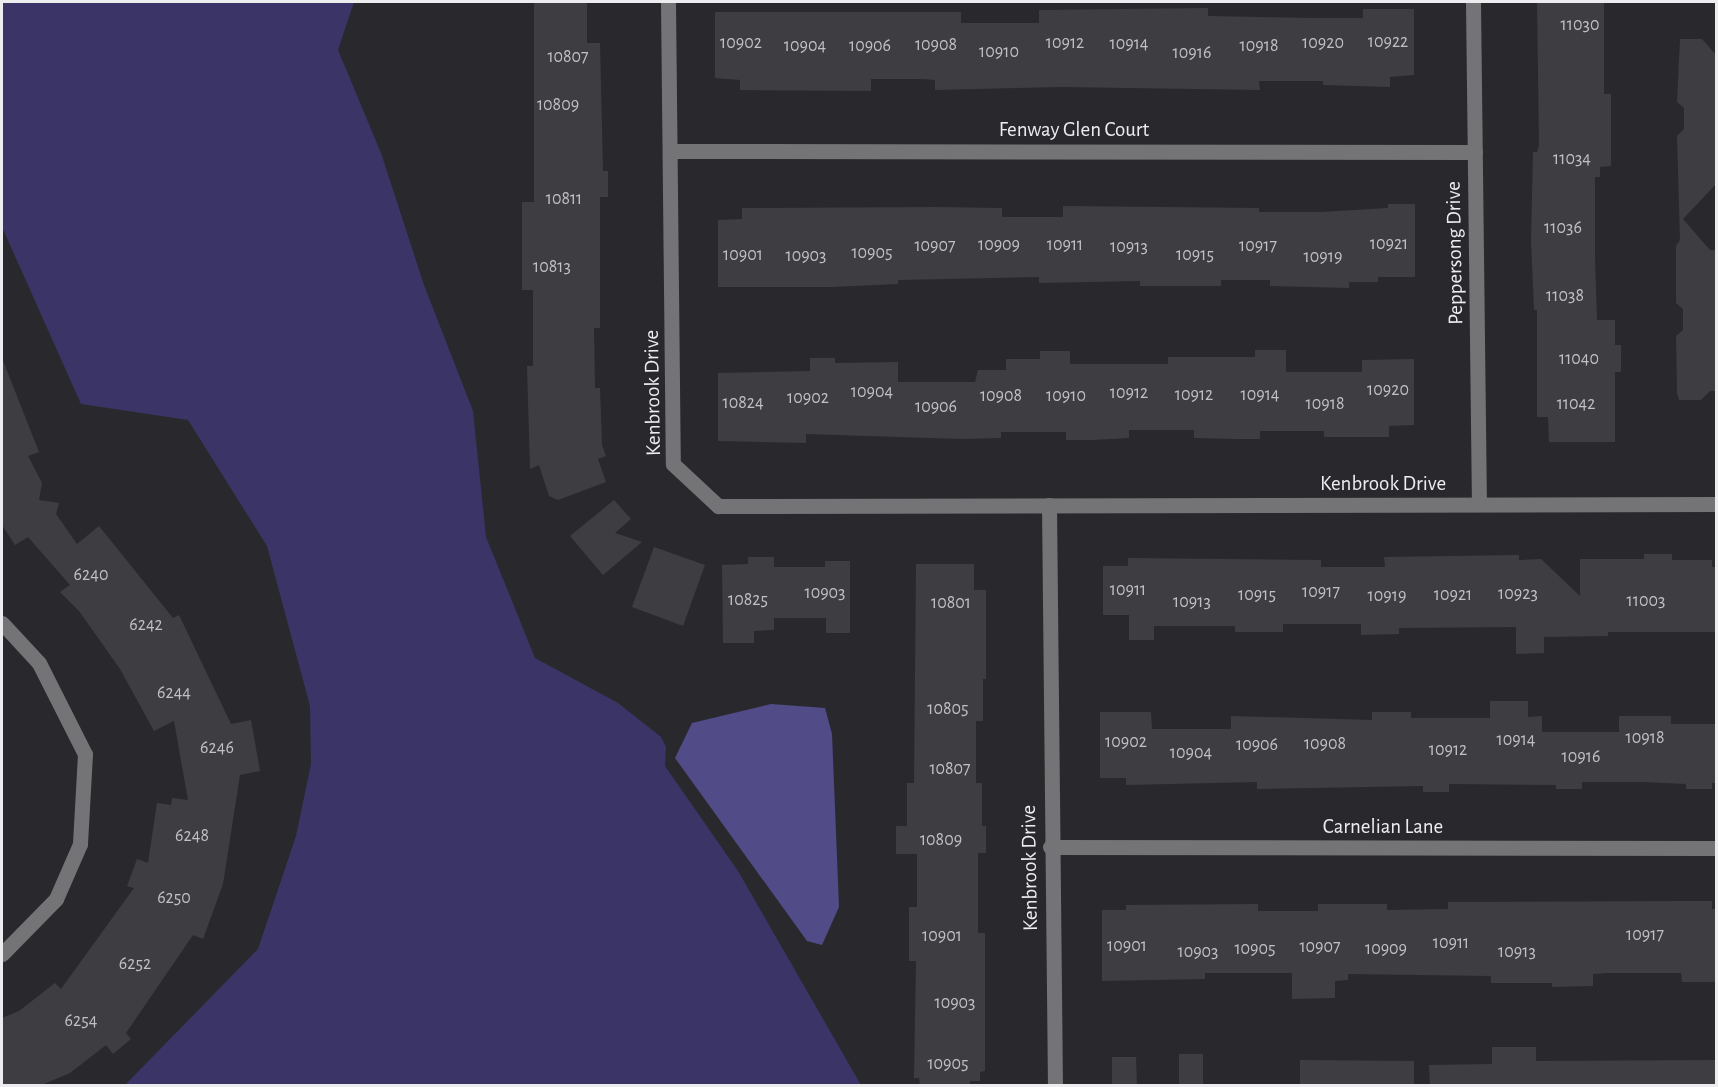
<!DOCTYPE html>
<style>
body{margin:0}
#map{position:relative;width:1718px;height:1087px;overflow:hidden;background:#29292d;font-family:"Alegreya Sans",sans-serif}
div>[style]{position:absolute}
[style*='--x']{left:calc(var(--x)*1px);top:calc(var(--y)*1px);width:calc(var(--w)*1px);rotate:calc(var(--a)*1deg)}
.green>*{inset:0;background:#3a3467}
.water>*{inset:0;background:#514b88}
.building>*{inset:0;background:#3e3e42}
.minor>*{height:15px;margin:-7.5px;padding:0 7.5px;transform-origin:7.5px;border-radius:7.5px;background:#747476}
span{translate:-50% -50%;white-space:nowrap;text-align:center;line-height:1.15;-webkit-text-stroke:4.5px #29292d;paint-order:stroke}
.number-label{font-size:18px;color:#c1c1c4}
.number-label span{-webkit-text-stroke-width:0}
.street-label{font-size:21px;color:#ededf0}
.frame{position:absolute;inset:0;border:3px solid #ededf0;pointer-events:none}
</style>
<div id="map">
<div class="green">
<div style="clip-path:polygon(2px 2px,354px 2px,338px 50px,381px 153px,424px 285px,473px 411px,486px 537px,535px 658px,618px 703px,661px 737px,666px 747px,665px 766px,738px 871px,861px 1085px,125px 1085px,258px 949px,296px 836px,311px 764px,310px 706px,267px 546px,188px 420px,81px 404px,2px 227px)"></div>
</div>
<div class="water">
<div style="clip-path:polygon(771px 704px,825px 708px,832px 734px,839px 907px,822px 945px,807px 941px,675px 758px,692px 723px)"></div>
</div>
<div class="building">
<div style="clip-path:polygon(534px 2px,587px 2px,587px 43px,600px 43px,603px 171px,608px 171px,608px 197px,600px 197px,600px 328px,594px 328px,595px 388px,600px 388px,602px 445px,606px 456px,598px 459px,606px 482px,558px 500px,549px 496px,539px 465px,530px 469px,527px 366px,533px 366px,533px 290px,522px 290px,522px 202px,534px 202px)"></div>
<div style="clip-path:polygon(1537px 2px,1604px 2px,1604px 94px,1611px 94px,1611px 166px,1600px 167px,1600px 177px,1595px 177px,1595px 258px,1597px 320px,1615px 320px,1615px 345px,1621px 345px,1621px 372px,1615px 372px,1615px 442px,1549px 442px,1548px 417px,1537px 417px,1537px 310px,1534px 310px,1531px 240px,1533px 152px,1537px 152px,1539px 145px)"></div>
<div style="clip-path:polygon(1208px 8px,1208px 16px,1317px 18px,1363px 18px,1363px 9px,1414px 9px,1414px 75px,1390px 77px,1390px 87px,1323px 85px,1323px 81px,1259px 81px,1260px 90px,1063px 87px,935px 90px,935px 80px,924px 79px,871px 79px,871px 91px,740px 90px,740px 80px,715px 78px,715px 12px,961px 12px,961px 23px,1039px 23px,1039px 10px)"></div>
<div style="clip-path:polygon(1680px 39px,1702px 39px,1716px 55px,1716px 184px,1683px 219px,1710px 250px,1716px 250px,1716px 391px,1710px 391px,1701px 400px,1679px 400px,1677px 393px,1676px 336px,1683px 330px,1683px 309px,1676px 303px,1676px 246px,1680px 240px,1677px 136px,1684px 129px,1684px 108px,1677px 102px)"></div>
<div style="clip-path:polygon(1388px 204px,1415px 204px,1415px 277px,1378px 277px,1378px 282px,1349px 282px,1349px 288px,1270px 286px,1270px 280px,1221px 280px,1221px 286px,1140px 286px,1140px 281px,1039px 283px,1039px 277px,898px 280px,898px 284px,832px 287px,718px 287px,718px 220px,742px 219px,742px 208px,936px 207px,1002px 208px,1002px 217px,1063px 217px,1063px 206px,1259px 208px,1259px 212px,1322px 212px,1388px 208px)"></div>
<div style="clip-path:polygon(1255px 350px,1286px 350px,1286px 372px,1362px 372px,1362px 360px,1414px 359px,1414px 425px,1389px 426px,1389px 437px,1324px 437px,1324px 431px,1260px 431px,1260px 439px,1234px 439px,1194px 438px,1194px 430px,1129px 430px,1129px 438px,1092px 440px,1066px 440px,1066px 432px,1001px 432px,1001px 438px,961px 439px,806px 434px,806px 443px,718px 441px,718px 373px,810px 371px,810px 358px,835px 358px,835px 363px,898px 362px,898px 382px,975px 382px,978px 370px,1006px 370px,1006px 359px,1040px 359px,1040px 351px,1070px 351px,1070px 364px,1168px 364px,1168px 357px,1255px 357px)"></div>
<div style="clip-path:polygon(2px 358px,39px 452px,28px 456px,42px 483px,39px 500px,59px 503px,56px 514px,77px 544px,99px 526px,173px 618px,179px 615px,231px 724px,251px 720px,260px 771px,240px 775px,223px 884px,203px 939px,193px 935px,126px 1033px,131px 1039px,113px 1054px,106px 1045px,70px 1073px,39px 1086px,2px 1086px,2px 1018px,19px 1011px,55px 983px,61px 989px,134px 888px,127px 886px,137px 859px,148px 863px,157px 803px,171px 805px,172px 798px,188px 800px,174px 721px,154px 731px,120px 669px,79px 611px,60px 592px,70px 585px,28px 537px,15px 545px,2px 525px)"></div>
<div style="clip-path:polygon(614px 500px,631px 519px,615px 533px,642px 542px,603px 575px,570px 536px)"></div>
<div style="clip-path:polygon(654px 547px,705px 565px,683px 626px,632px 607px)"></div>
<div style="clip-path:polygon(1644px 554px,1672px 554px,1672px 560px,1712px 560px,1712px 567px,1716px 567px,1716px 632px,1608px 632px,1608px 636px,1544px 637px,1544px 653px,1516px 654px,1516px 627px,1399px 628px,1399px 634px,1361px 635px,1361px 624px,1283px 624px,1283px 632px,1235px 632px,1235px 626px,1154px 626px,1154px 640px,1129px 640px,1129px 615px,1103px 615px,1103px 566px,1128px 566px,1128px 558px,1321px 560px,1321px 567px,1385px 567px,1384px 557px,1519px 555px,1519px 560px,1541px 559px,1580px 596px,1580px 559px,1644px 559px)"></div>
<div style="clip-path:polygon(748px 557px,774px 557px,774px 567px,825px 567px,825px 561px,850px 561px,850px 633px,826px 633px,826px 618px,774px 618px,774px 630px,754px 631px,754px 643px,723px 643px,722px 565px,748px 564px)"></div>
<div style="clip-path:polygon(916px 564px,974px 564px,974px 590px,986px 590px,986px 679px,983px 679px,983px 721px,976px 721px,976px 783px,982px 783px,982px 826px,986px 826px,986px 853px,978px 853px,978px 933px,985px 933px,985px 1071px,980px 1072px,980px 1081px,970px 1081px,970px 1086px,920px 1086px,919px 1078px,914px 1078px,916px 961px,909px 961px,909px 907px,917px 907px,917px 854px,896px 854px,896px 826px,907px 826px,907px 783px,914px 783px)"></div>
<div style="clip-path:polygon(1490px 701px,1528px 701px,1528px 717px,1542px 716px,1542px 732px,1619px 732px,1619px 716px,1671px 716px,1671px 724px,1716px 724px,1716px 783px,1712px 783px,1712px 789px,1686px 789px,1686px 784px,1645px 782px,1582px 782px,1582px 789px,1556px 789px,1556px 785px,1449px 784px,1449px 792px,1423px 792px,1423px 786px,1257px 789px,1257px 782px,1126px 785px,1126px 778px,1100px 778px,1100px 712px,1151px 712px,1152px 729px,1231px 729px,1231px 716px,1372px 720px,1372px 712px,1411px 712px,1411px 718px,1490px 718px)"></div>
<div style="clip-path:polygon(1680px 901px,1712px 901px,1712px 909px,1716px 909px,1716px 982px,1682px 982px,1681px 973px,1607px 973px,1593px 974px,1593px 986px,1552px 987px,1552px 983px,1491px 983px,1491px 976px,1348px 974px,1348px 980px,1335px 981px,1335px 998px,1292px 999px,1292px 973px,1205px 973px,1205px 979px,1102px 981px,1102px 910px,1126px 910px,1126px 905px,1258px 904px,1258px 911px,1318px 911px,1318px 904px,1387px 904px,1387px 910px,1448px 909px,1448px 902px)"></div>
<div style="clip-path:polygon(1492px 1047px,1536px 1047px,1536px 1061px,1716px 1060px,1716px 1086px,1430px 1086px,1429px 1065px,1492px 1064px)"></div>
<div style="clip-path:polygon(1179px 1054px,1203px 1054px,1203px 1086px,1179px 1086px)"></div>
<div style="clip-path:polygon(1112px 1057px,1136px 1057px,1137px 1086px,1112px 1086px)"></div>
<div style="clip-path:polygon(1300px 1060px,1414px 1061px,1414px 1086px,1300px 1086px)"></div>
</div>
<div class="minor">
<div style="--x:668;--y:2;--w:462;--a:89.4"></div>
<div style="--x:673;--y:464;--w:62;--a:43"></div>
<div style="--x:718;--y:506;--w:998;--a:-0.11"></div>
<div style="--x:1473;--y:2;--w:502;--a:89.32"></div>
<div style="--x:672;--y:151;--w:803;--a:0.07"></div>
<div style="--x:1049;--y:505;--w:581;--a:89.41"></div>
<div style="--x:2;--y:623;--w:54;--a:47.2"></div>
<div style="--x:39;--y:663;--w:102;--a:63.2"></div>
<div style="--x:85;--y:754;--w:90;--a:93.2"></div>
<div style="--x:80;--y:844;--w:60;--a:113.6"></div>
<div style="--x:56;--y:899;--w:77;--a:134.5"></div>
<div style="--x:1050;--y:847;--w:666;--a:0.09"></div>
</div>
<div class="number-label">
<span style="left:1580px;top:25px">11030</span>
<span style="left:1388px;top:42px">10922</span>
<span style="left:741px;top:43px">10902</span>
<span style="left:1065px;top:43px">10912</span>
<span style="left:1323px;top:43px">10920</span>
<span style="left:1129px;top:44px">10914</span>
<span style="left:936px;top:45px">10908</span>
<span style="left:805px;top:46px">10904</span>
<span style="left:870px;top:46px">10906</span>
<span style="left:1259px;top:46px">10918</span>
<span style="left:999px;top:52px">10910</span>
<span style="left:1192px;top:53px">10916</span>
<span style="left:568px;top:57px">10807</span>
<span style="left:558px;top:105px">10809</span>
<span style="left:1572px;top:159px">11034</span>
<span style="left:564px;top:199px">10811</span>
<span style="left:1563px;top:228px">11036</span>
<span style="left:1389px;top:244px">10921</span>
<span style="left:999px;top:245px">10909</span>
<span style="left:1065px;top:245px">10911</span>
<span style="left:935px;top:246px">10907</span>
<span style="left:1258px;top:246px">10917</span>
<span style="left:1129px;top:247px">10913</span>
<span style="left:872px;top:253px">10905</span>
<span style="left:743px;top:255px">10901</span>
<span style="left:1195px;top:255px">10915</span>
<span style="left:806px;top:256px">10903</span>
<span style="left:1323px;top:257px">10919</span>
<span style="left:552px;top:267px">10813</span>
<span style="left:1565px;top:296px">11038</span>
<span style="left:1579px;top:359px">11040</span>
<span style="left:1388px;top:390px">10920</span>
<span style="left:872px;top:392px">10904</span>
<span style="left:1129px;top:393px">10912</span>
<span style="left:1194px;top:395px">10912</span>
<span style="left:1260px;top:395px">10914</span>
<span style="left:1001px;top:396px">10908</span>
<span style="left:1066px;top:396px">10910</span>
<span style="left:808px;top:398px">10902</span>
<span style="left:743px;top:403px">10824</span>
<span style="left:1325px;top:404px">10918</span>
<span style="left:1576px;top:404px">11042</span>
<span style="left:936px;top:407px">10906</span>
<span style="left:91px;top:575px">6240</span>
<span style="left:1128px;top:590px">10911</span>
<span style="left:1321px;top:592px">10917</span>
<span style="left:825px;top:593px">10903</span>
<span style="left:1518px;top:594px">10923</span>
<span style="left:1257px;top:595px">10915</span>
<span style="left:1453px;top:595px">10921</span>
<span style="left:1387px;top:596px">10919</span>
<span style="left:748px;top:600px">10825</span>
<span style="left:1646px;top:601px">11003</span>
<span style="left:1192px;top:602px">10913</span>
<span style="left:951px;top:603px">10801</span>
<span style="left:146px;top:625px">6242</span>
<span style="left:174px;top:693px">6244</span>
<span style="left:948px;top:709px">10805</span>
<span style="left:1645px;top:738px">10918</span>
<span style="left:1516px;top:740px">10914</span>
<span style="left:1126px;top:742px">10902</span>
<span style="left:1325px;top:744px">10908</span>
<span style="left:1257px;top:745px">10906</span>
<span style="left:217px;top:748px">6246</span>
<span style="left:1448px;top:750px">10912</span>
<span style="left:1191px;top:753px">10904</span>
<span style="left:1581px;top:757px">10916</span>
<span style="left:950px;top:769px">10807</span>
<span style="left:192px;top:836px">6248</span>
<span style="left:941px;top:840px">10809</span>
<span style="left:174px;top:898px">6250</span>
<span style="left:1645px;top:935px">10917</span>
<span style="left:942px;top:936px">10901</span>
<span style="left:1451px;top:943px">10911</span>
<span style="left:1127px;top:946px">10901</span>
<span style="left:1320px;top:947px">10907</span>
<span style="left:1255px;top:949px">10905</span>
<span style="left:1386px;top:949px">10909</span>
<span style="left:1198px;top:952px">10903</span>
<span style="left:1517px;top:952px">10913</span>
<span style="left:135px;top:964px">6252</span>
<span style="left:955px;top:1003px">10903</span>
<span style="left:81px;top:1021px">6254</span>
<span style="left:948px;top:1064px">10905</span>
</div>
<div class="street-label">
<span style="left:1074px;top:130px">Fenway Glen Court</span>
<span style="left:1455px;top:253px;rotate:-91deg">Peppersong Drive</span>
<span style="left:653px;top:393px;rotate:-91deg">Kenbrook Drive</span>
<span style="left:1383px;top:484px">Kenbrook Drive</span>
<span style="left:1383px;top:827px">Carnelian Lane</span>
<span style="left:1030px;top:868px;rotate:-91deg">Kenbrook Drive</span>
</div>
<div class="frame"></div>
</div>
